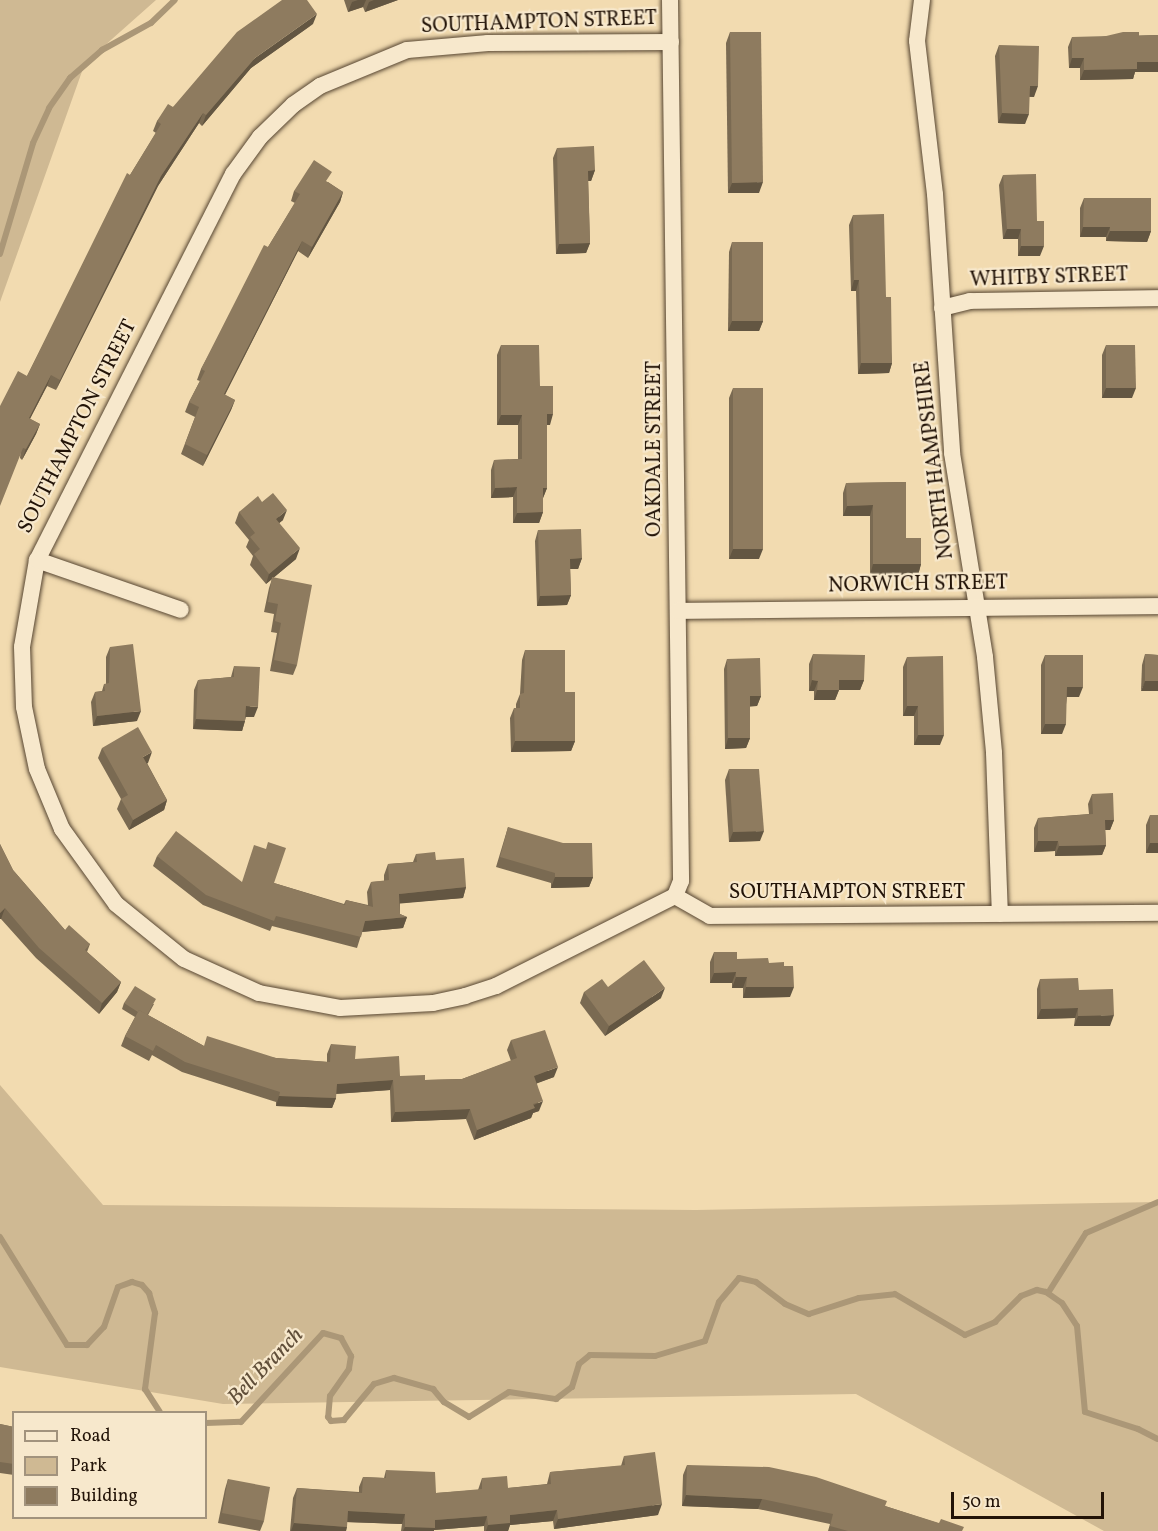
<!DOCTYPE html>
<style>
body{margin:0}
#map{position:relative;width:1158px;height:1531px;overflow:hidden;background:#f2dbb0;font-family:Vollkorn,serif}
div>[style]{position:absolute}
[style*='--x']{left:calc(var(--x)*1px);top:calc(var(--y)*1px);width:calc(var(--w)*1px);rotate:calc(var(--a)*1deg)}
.green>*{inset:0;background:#cfb993}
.stream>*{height:6px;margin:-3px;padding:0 3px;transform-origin:3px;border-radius:3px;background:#ab9777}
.roads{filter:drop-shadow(0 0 2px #564531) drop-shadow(0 0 2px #564531)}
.minor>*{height:16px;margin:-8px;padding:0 8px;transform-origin:8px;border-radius:8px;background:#f7e8cc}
.wall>*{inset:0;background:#7a6a52}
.shaded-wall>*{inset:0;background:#635642}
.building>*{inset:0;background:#8e7b5f}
span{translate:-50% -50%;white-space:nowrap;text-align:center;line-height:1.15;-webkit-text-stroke:4.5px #f7e8cc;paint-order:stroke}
.street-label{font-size:21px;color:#221307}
.water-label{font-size:22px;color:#604e39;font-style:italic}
.legend{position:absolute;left:12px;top:1411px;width:195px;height:108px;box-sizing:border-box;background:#f7e8cc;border:2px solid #a2937d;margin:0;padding:8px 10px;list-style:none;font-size:18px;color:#221307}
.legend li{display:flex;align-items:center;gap:12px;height:30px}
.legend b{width:30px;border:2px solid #a2937d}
.scale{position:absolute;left:951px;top:1492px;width:153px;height:27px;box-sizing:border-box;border:3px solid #221307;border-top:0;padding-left:8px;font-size:18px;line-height:21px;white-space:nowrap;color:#221307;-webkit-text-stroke:4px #f7e8cc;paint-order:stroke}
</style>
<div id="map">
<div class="green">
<div style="clip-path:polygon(0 0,156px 0,85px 63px,0 302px)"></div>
<div style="clip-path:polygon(0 1085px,103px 1205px,696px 1210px,1158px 1202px,1158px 1531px,1104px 1531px,856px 1394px,223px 1404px,0 1367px)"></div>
</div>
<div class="stream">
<div style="--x:0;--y:254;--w:116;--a:-73.4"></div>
<div style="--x:33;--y:143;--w:38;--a:-65"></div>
<div style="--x:49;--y:108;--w:37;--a:-55"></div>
<div style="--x:70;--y:78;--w:43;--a:-41.2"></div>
<div style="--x:102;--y:50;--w:56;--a:-28.9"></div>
<div style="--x:151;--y:23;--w:33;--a:-44"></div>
<div style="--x:0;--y:1237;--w:127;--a:58.2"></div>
<div style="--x:67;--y:1345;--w:20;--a:0"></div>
<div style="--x:87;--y:1345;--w:25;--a:-47"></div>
<div style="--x:104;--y:1327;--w:42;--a:-70.7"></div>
<div style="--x:118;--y:1287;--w:15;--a:-20"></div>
<div style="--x:132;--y:1282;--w:10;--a:17"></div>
<div style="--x:142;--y:1285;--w:11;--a:49"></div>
<div style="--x:149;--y:1293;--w:21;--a:73"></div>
<div style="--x:155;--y:1313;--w:77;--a:97.5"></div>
<div style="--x:145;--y:1389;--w:27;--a:57"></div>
<div style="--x:1048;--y:1293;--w:71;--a:-57.7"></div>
<div style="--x:1086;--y:1233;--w:78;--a:-23.3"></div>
<div style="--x:206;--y:1423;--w:35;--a:-2"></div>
<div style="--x:241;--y:1422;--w:121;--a:-47.3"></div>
<div style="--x:323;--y:1333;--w:19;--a:16"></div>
<div style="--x:341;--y:1338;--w:21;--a:61"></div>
<div style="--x:351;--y:1356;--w:13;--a:99"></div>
<div style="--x:349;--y:1369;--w:33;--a:125"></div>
<div style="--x:330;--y:1396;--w:21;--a:95"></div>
<div style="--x:328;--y:1417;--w:5;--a:53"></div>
<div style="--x:331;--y:1421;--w:13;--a:-4"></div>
<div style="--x:344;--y:1420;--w:47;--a:-50.2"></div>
<div style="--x:374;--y:1384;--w:21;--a:-17"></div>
<div style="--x:394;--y:1378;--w:41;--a:15.8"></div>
<div style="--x:433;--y:1389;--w:17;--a:50"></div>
<div style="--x:444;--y:1402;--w:29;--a:31"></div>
<div style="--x:469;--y:1417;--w:47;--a:-32"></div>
<div style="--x:509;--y:1392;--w:48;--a:8.5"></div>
<div style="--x:556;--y:1399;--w:20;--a:-37"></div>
<div style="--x:572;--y:1387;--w:24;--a:-73"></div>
<div style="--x:579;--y:1364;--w:14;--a:-39"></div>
<div style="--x:590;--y:1355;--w:65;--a:0.9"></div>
<div style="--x:655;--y:1356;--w:52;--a:-16.7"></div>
<div style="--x:705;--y:1341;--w:41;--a:-70.3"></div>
<div style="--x:719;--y:1302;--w:31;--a:-50"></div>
<div style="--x:739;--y:1278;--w:17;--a:13"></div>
<div style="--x:756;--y:1282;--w:36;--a:37"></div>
<div style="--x:785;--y:1304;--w:26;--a:23"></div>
<div style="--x:809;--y:1314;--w:52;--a:-17.7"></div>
<div style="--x:859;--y:1298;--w:36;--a:-6"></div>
<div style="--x:895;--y:1294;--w:81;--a:30.4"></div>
<div style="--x:965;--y:1335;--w:33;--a:-23"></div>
<div style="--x:995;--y:1322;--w:37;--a:-45"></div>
<div style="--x:1021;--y:1296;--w:17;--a:-21"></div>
<div style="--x:1037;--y:1290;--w:9;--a:13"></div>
<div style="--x:1046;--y:1292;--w:19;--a:35"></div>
<div style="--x:1062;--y:1303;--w:27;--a:57"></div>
<div style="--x:1077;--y:1326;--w:86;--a:84.7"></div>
<div style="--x:1085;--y:1412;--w:56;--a:17.8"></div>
<div style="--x:1138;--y:1429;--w:22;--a:27"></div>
</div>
<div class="roads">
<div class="minor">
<div style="--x:670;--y:0;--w:881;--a:89.28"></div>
<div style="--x:681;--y:881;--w:16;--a:112"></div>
<div style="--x:922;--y:0;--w:41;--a:97"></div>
<div style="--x:917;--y:41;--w:154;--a:83.3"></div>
<div style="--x:935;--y:194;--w:260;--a:86.2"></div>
<div style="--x:952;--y:453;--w:207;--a:80.8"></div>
<div style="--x:985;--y:657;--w:96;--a:84.6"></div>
<div style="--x:994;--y:753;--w:161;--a:87.9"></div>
<div style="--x:671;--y:42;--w:183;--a:179.7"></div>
<div style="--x:488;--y:43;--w:81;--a:175.1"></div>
<div style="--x:407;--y:50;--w:94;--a:157.5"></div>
<div style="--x:320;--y:86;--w:33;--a:145"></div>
<div style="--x:293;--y:105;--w:46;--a:135.9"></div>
<div style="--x:260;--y:137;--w:46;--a:126.1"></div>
<div style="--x:233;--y:174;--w:433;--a:116.9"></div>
<div style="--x:37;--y:560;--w:88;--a:99.8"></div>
<div style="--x:22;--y:647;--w:60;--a:88.1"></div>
<div style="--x:24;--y:707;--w:63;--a:78.2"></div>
<div style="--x:37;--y:769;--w:65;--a:67.4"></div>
<div style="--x:62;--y:829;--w:92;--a:54.2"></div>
<div style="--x:116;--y:904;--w:87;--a:39"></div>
<div style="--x:184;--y:959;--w:82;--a:24.4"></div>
<div style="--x:259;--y:993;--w:82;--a:10.5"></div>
<div style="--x:340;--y:1008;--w:93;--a:-3.1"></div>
<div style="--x:433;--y:1003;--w:33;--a:-12"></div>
<div style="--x:465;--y:996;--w:33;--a:-18"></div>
<div style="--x:496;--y:986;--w:200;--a:-26.7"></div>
<div style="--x:675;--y:896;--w:40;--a:29.7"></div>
<div style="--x:710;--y:916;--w:448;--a:-0.4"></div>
<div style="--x:942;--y:308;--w:29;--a:-14"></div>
<div style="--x:970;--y:301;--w:188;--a:-0.9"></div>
<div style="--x:37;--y:560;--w:152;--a:19.1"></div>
<div style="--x:678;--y:611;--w:480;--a:-0.6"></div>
</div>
</div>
<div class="wall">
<div style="clip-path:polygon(344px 0,398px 0,365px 12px,363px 7px,348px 12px)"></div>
<div style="clip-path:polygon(313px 24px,251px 68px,202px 126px,199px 123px,158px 186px,56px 390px,47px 386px,30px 419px,40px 424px,36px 434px,22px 460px,20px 458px,27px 376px,130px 175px,156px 133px,153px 131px,157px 121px,173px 107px)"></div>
<div style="clip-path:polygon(730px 32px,759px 193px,728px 193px,726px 43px)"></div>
<div style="clip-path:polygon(1158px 35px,1158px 72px,1135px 72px,1133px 79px,1080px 80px,1080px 68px,1069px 68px,1068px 47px,1072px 37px)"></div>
<div style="clip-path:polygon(999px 45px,1034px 97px,1029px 97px,1025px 124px,998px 123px,995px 56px)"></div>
<div style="clip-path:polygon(557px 148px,595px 170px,591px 181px,588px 181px,590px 243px,586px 253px,556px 254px,553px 158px)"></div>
<div style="clip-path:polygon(1003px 175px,1037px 221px,1040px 256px,1018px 256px,1018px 239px,1003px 239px,999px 185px)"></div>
<div style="clip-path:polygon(328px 182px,343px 192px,340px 202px,308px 258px,298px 251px,225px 395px,235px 400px,231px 410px,203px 466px,181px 454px,195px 417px,185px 412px,189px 402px,200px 381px,197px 380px,201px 369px,268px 247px,295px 203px,291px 201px,294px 191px)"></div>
<div style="clip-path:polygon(1084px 198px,1151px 231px,1147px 242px,1106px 241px,1106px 237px,1080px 237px,1080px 208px)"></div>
<div style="clip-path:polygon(853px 215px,886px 297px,892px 363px,889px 373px,858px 374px,856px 291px,851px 291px,849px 225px)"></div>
<div style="clip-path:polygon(732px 242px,763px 321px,759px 331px,728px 331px,729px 252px)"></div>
<div style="clip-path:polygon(501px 345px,540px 386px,550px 425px,547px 425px,547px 488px,543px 498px,543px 512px,539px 523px,513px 523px,513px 497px,491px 498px,491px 470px,494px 460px,518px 459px,518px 425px,497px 425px,497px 355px)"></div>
<div style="clip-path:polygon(1106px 345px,1132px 398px,1102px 398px,1102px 355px)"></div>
<div style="clip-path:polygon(733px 388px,759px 559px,729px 559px,729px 398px)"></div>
<div style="clip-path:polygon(906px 482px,906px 538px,921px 564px,918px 575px,870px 575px,870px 516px,843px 516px,843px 493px,846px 483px)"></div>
<div style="clip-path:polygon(262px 502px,283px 520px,279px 523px,296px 559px,273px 578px,297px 665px,293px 675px,270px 671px,277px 633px,271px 632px,274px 614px,264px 612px,269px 588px,272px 579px,266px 584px,250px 565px,253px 556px,246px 547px,249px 540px,235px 523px,239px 512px)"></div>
<div style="clip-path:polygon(538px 530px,582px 558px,578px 569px,570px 569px,571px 595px,567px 605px,537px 606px,535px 541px)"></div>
<div style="clip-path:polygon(110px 647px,137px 721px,93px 726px,91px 702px,95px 692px,102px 691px,104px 684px,106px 684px,106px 657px)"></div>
<div style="clip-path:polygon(525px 650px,575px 741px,571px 751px,511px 752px,510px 718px,514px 708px,516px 708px,516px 704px,520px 694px,522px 660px)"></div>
<div style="clip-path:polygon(813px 654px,864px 680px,860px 690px,839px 690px,835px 700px,814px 700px,814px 691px,809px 691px,809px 664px)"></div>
<div style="clip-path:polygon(1145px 654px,1158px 655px,1141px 691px,1142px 665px)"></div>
<div style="clip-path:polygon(1045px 655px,1079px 697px,1067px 697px,1062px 734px,1041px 734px,1041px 665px)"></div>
<div style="clip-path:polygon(907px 657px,940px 745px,914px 745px,914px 716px,903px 716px,903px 667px)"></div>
<div style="clip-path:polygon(727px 659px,761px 696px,757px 706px,750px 706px,750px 738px,746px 748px,725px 749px,724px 669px)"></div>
<div style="clip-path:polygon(234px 666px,254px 717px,246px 717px,242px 731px,193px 729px,194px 690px,198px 680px,231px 677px)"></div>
<div style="clip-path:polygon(102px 748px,148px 763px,147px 763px,167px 800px,164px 810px,129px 830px,117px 809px,121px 799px,98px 758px)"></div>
<div style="clip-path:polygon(729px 769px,760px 841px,729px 842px,725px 780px)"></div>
<div style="clip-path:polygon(1092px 794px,1114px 820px,1110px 830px,1105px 830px,1106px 845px,1102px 855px,1055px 856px,1055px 851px,1034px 852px,1034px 828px,1038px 818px,1089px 814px,1088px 804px)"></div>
<div style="clip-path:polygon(1150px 815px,1158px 815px,1158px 853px,1146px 853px,1146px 825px)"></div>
<div style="clip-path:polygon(508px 827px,593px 877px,589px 887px,551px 888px,551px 883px,496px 867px)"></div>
<div style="clip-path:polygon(0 844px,13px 870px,65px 930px,90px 944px,87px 952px,121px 982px,117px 992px,99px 1014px,36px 958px,1px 919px,0 919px)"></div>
<div style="clip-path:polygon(416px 854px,436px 860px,466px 887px,463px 898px,400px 903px,400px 914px,407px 917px,403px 928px,362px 932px,357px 948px,272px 926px,270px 931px,203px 905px,153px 866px,157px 856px,241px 882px,274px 883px,344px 904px,346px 900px,368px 905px,367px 892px,371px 882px,384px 881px,384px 875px,388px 864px,413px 862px)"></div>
<div style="clip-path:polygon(714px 952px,737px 959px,769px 963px,784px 966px,790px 997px,743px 998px,743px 988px,732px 988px,732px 983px,710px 983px,710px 962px)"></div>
<div style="clip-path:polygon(1040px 979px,1079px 990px,1110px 1026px,1074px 1026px,1075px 1018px,1037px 1019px,1037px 989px)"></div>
<div style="clip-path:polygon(584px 992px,661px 998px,605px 1036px,580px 1003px)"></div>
<div style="clip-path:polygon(124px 1003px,154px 1004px,148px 1015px,204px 1046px,276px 1058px,327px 1062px,327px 1054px,331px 1044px,355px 1059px,400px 1076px,425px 1080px,462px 1079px,511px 1061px,507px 1050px,511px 1040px,554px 1077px,537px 1083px,539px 1111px,533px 1113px,531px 1118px,474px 1140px,466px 1119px,391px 1122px,390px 1090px,336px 1094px,336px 1098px,332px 1108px,276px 1106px,276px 1102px,182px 1072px,152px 1055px,149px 1061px,121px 1046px,125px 1036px,135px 1017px,122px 1009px)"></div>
<div style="clip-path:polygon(0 1424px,14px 1427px,14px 1475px,0 1473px)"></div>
<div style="clip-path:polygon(624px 1456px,658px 1515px,554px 1529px,553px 1521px,510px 1525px,508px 1531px,484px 1531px,484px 1526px,434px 1530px,434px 1531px,401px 1531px,402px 1524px,347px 1522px,346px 1531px,290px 1531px,293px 1498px,297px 1488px,359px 1492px,359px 1487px,363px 1477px,384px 1478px,386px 1470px,436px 1493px,478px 1490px,482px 1478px,508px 1488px,547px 1484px,550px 1472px,621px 1466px)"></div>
<div style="clip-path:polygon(687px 1465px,885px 1506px,962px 1531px,828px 1531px,830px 1524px,758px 1509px,682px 1506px,683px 1475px)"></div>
<div style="clip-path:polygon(228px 1479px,264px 1521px,260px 1531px,218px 1523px,225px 1489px)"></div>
</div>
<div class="shaded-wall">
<div style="clip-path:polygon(358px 0,366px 0,363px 7px,348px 12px,352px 2px)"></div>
<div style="clip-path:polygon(374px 0,398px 0,365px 12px,369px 2px)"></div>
<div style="clip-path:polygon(317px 14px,313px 24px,251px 68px,202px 126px,206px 115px,255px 58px)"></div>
<div style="clip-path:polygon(1072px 58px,1084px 58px,1080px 68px,1069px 68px)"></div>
<div style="clip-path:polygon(1137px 62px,1158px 62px,1158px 72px,1135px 72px,1133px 79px,1080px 80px,1084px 70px)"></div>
<div style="clip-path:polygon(1030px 86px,1038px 86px,1034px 97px,1026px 96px)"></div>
<div style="clip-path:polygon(203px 113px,199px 123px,158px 186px,56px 390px,60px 380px,161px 176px)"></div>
<div style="clip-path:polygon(1002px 113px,1029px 114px,1025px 124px,998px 123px)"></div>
<div style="clip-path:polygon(595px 170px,591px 181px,584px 181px,588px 171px)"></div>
<div style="clip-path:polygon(763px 182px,759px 193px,728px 193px,732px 183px)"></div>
<div style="clip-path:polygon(343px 192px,340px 202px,308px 258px,312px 247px)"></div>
<div style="clip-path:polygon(1083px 227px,1110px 227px,1106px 237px,1080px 237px)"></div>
<div style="clip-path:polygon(1007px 229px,1021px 229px,1018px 239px,1003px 239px)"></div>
<div style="clip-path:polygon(1110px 231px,1151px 231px,1147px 242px,1106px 241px)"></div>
<div style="clip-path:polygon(302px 241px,298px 251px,220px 404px,224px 394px)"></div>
<div style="clip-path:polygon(590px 243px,586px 253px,556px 254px,559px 244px)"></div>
<div style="clip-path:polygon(1021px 246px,1044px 246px,1040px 256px,1018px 256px)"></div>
<div style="clip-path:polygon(854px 280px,859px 280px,856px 291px,851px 291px)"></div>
<div style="clip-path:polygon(732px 321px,763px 321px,759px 331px,728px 331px)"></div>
<div style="clip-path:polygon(861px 363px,892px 363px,889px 373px,858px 374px)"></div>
<div style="clip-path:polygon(51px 375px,47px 386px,25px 428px,29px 418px)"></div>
<div style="clip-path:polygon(1106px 388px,1136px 388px,1132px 398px,1102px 398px)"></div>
<div style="clip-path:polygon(235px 400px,231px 410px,203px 466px,207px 455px)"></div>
<div style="clip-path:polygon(547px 414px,553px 414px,550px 425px,543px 425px)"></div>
<div style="clip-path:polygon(501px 415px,522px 415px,518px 425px,497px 425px)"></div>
<div style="clip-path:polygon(40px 424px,36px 434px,22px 460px,26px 449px)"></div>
<div style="clip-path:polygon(517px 487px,513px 497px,491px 498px,495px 488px)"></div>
<div style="clip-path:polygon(543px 488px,547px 488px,543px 498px,539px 498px)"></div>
<div style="clip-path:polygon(873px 505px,870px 516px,843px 516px,847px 506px)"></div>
<div style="clip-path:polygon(287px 510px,283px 520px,272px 529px,276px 519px)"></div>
<div style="clip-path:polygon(543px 512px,539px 523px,513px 523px,517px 513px)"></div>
<div style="clip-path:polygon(300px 548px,296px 559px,266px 584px,269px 574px)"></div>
<div style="clip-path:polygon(733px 549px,763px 549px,759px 559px,729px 559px)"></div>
<div style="clip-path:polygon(582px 558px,578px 569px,566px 569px,570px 559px)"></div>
<div style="clip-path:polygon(873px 564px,921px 564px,918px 575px,870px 575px)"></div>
<div style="clip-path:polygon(571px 595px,567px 605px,537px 606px,540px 596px)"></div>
<div style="clip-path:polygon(812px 680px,818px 681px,814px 691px,809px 691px)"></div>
<div style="clip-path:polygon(839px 680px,864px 680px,860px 690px,839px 690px,835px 700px,814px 700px,817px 690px)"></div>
<div style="clip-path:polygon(1145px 681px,1158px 681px,1158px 691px,1141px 691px)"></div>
<div style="clip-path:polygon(1067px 687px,1083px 687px,1079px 697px,1063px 697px)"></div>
<div style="clip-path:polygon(750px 696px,761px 696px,757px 706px,746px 707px)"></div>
<div style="clip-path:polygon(246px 706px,258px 707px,254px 717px,242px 717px)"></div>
<div style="clip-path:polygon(907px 706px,918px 706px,914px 716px,903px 716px)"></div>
<div style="clip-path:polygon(141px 711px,137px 721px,93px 726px,97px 716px)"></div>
<div style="clip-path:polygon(196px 719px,245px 721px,242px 731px,193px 729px)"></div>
<div style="clip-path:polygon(1045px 724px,1066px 724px,1062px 734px,1041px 734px)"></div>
<div style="clip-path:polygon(918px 735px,944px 735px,940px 745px,914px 745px)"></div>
<div style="clip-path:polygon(728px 738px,750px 738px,746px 748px,725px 749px)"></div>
<div style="clip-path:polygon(515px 741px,575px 741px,571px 751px,511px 752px)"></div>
<div style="clip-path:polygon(152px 752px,148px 763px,140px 768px,143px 757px)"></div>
<div style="clip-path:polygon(167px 800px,164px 810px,129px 830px,133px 820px)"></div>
<div style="clip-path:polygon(1105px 820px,1114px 820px,1110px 830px,1102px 830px)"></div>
<div style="clip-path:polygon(764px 831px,760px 841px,729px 842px,733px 832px)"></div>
<div style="clip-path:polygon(1038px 841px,1058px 841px,1055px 851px,1034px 852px)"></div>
<div style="clip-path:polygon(1150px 843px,1158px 843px,1158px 853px,1146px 853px)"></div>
<div style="clip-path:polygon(1106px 845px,1102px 855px,1055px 856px,1059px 846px)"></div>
<div style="clip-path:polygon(555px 877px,593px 877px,589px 887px,551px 888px)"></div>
<div style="clip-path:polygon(466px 887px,463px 898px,395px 904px,399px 894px)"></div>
<div style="clip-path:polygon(5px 908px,1px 919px,0 919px,0 913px)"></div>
<div style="clip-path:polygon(407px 917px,403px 928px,361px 932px,365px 921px)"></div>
<div style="clip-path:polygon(736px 972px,732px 983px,710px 983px,714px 973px)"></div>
<div style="clip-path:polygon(736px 977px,747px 977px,743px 988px,732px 988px)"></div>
<div style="clip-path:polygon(121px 982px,117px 992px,99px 1014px,102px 1003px)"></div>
<div style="clip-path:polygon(746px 987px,794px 987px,790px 997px,743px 998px)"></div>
<div style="clip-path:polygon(665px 988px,661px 998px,605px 1036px,609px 1026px)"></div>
<div style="clip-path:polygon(1078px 1008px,1075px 1018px,1037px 1019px,1041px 1009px)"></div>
<div style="clip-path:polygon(1114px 1015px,1110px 1026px,1074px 1026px,1078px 1016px)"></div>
<div style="clip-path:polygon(558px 1067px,554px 1077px,530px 1086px,534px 1076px)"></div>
<div style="clip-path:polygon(393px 1080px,390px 1090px,333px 1094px,337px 1084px)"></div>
<div style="clip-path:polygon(279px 1096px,336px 1098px,332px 1108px,276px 1106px)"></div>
<div style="clip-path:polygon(543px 1101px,539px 1111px,533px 1113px,531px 1118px,474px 1140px,477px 1130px)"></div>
<div style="clip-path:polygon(470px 1109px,466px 1119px,391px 1122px,395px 1112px)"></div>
<div style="clip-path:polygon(686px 1495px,762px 1499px,758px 1509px,682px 1506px)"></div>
<div style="clip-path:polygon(662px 1504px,658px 1515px,554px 1529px,558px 1519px)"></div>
<div style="clip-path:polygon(557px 1510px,553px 1521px,510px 1525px,508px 1531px,486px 1531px,488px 1525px,510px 1515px)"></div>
<div style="clip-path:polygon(348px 1511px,405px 1514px,402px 1524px,345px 1522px)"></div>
<div style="clip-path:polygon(487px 1516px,484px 1526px,434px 1530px,434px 1531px,403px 1531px,405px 1527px,435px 1520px)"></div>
<div style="clip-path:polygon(294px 1523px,347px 1527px,346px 1531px,291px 1531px)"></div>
</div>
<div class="building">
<div style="clip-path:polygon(282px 0,307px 0,317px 14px,255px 58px,206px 115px,203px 113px,161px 176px,60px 380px,51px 375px,29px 418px,40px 424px,26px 449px,23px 448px,0 506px,0 406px,18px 371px,27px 376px,127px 173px,130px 175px,161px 124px,157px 121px,168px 104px,173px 107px,237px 32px)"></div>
<div style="clip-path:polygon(730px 32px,761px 32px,763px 182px,732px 183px)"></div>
<div style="clip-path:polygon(1123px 32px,1139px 32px,1139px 36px,1158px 35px,1158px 62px,1137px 62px,1137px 69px,1084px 70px,1084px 58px,1072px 58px,1072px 37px,1102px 37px)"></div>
<div style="clip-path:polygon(999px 45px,1039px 46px,1038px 86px,1030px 86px,1029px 114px,1002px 113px)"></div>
<div style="clip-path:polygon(594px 146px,595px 170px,588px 171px,590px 243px,559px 244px,557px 148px)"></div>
<div style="clip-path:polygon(314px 160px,332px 172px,326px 181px,343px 192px,312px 247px,302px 241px,224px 394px,235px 400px,207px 455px,185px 444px,199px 407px,189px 402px,205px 371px,201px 369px,264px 245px,268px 247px,300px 194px,294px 191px)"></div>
<div style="clip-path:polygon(1036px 174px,1037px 221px,1044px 221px,1044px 246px,1021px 246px,1021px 229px,1007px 229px,1003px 175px)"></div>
<div style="clip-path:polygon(1084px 198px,1151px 198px,1151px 231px,1110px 231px,1110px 227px,1083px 227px)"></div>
<div style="clip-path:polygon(884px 214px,886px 297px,891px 297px,892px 363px,861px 363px,859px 280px,854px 280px,853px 215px)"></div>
<div style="clip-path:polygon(732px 242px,763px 242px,763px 321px,732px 321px)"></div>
<div style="clip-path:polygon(501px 345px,539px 345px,540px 386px,553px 386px,553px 414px,547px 414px,547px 488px,543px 488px,543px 512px,517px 513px,517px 487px,495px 488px,494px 460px,522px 459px,522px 415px,501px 415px)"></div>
<div style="clip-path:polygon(1106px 345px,1135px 345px,1136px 388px,1106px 388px)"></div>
<div style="clip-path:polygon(733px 388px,763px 388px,763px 549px,733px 549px)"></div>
<div style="clip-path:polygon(906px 482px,906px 538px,921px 538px,921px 564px,873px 564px,873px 505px,847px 506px,846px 483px)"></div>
<div style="clip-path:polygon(273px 493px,287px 510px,276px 519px,300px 548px,269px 574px,254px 554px,260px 549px,250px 537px,255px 533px,239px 512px,258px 496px,262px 502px)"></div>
<div style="clip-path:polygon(581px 529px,582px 558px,570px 559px,571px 595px,540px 596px,538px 530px)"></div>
<div style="clip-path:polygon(272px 577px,312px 585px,297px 665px,274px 660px,281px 623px,275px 621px,278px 604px,268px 602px)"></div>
<div style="clip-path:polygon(133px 644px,141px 711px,97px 716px,95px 692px,105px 691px,104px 684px,109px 683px,110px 647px)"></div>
<div style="clip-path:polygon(525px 650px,565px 650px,565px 692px,575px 692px,575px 741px,515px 741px,514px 708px,520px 708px,520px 694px,524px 693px)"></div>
<div style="clip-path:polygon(813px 654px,865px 655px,864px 680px,839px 680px,839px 690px,817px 690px,818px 681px,812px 680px)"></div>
<div style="clip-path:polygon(1145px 654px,1158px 655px,1158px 681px,1145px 681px)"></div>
<div style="clip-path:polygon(1045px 655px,1083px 655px,1083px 687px,1067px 687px,1066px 724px,1045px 724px)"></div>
<div style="clip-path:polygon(943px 656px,944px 735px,918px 735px,918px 706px,907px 706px,907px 657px)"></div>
<div style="clip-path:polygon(760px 658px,761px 696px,750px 696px,750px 738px,728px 738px,727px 659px)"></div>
<div style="clip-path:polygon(234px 666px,260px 667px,258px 707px,246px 706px,245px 721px,196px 719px,198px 680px,234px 677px)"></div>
<div style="clip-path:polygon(138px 727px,152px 752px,143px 757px,167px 800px,133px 820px,121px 799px,128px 795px,102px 748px)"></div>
<div style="clip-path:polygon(729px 769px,759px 769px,764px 831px,733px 832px)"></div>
<div style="clip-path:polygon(1113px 793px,1114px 820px,1105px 820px,1106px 845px,1059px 846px,1058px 841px,1038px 841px,1038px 818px,1093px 814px,1092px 794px)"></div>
<div style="clip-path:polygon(1150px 815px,1158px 815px,1158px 843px,1150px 843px)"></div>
<div style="clip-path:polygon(508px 827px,563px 843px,592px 843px,593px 877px,555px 877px,555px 873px,500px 857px)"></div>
<div style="clip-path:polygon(176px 831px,242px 882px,254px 845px,266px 849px,268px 842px,286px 848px,274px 883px,345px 905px,346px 900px,373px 907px,371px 882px,389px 880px,388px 864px,417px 862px,416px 854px,435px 852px,436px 860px,464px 858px,466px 887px,399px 894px,400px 914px,407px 917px,365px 921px,361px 937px,276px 916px,274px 921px,206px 895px,157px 856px)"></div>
<div style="clip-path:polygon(0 844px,13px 870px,65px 930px,69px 925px,90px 944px,85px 950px,121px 982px,102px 1003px,39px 948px,5px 908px,0 913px)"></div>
<div style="clip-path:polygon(714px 952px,737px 952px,737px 959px,768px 958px,769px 963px,784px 962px,784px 966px,793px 966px,794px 987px,746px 987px,747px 977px,736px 977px,736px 972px,714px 973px)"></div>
<div style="clip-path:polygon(644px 960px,665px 988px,609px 1026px,584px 992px,602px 979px,608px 987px)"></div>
<div style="clip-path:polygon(1078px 978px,1079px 990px,1113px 989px,1114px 1015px,1078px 1016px,1078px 1008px,1041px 1009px,1040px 979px)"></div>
<div style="clip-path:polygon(135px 986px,156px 999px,147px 1015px,139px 1010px,138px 1012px,124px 1003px)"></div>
<div style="clip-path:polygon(139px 1010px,204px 1046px,207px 1036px,276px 1058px,330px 1062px,331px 1044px,356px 1046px,355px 1059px,399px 1056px,400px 1076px,425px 1075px,425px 1080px,462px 1079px,517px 1058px,511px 1040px,545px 1030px,558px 1067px,534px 1076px,543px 1101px,533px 1104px,535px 1108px,477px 1130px,470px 1109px,395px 1112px,393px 1080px,337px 1084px,336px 1098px,279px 1096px,280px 1092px,185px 1062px,156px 1045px,153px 1051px,125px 1036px)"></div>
<div style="clip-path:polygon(0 1424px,14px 1427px,14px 1464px,0 1462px)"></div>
<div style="clip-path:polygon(655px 1452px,662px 1504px,558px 1519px,557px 1510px,510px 1515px,510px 1523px,488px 1525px,487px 1516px,435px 1520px,435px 1528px,405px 1527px,405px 1514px,348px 1511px,347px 1527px,294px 1523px,297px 1488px,362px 1493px,363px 1477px,386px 1478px,386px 1470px,435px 1472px,436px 1493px,482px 1489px,482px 1478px,507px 1476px,508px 1488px,551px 1484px,550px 1472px,625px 1465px,624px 1456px)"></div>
<div style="clip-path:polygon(687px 1465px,769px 1467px,816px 1477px,887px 1501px,885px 1506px,939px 1523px,941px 1519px,964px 1527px,962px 1531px,848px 1531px,830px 1526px,833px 1514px,762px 1499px,686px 1495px)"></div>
<div style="clip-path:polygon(228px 1479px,270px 1487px,264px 1521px,222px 1513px)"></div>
</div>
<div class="street-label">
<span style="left:539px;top:23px;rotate:-2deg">SOUTHAMPTON STREET</span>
<span style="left:1049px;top:278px;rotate:-2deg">WHITBY STREET</span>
<span style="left:78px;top:427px;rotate:-63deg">SOUTHAMPTON STREET</span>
<span style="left:655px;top:449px;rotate:-90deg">OAKDALE STREET</span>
<span style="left:935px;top:460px;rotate:-97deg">NORTH HAMPSHIRE</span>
<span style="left:918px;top:585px;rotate:-1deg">NORWICH STREET</span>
<span style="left:847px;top:893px">SOUTHAMPTON STREET</span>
</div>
<div class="water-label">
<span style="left:266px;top:1367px;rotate:-46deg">Bell Branch</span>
</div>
<ul class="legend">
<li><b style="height:8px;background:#f7e8cc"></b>Road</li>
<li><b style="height:16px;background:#cfb993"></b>Park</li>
<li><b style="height:16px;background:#8e7b5f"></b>Building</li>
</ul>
<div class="scale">50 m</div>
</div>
